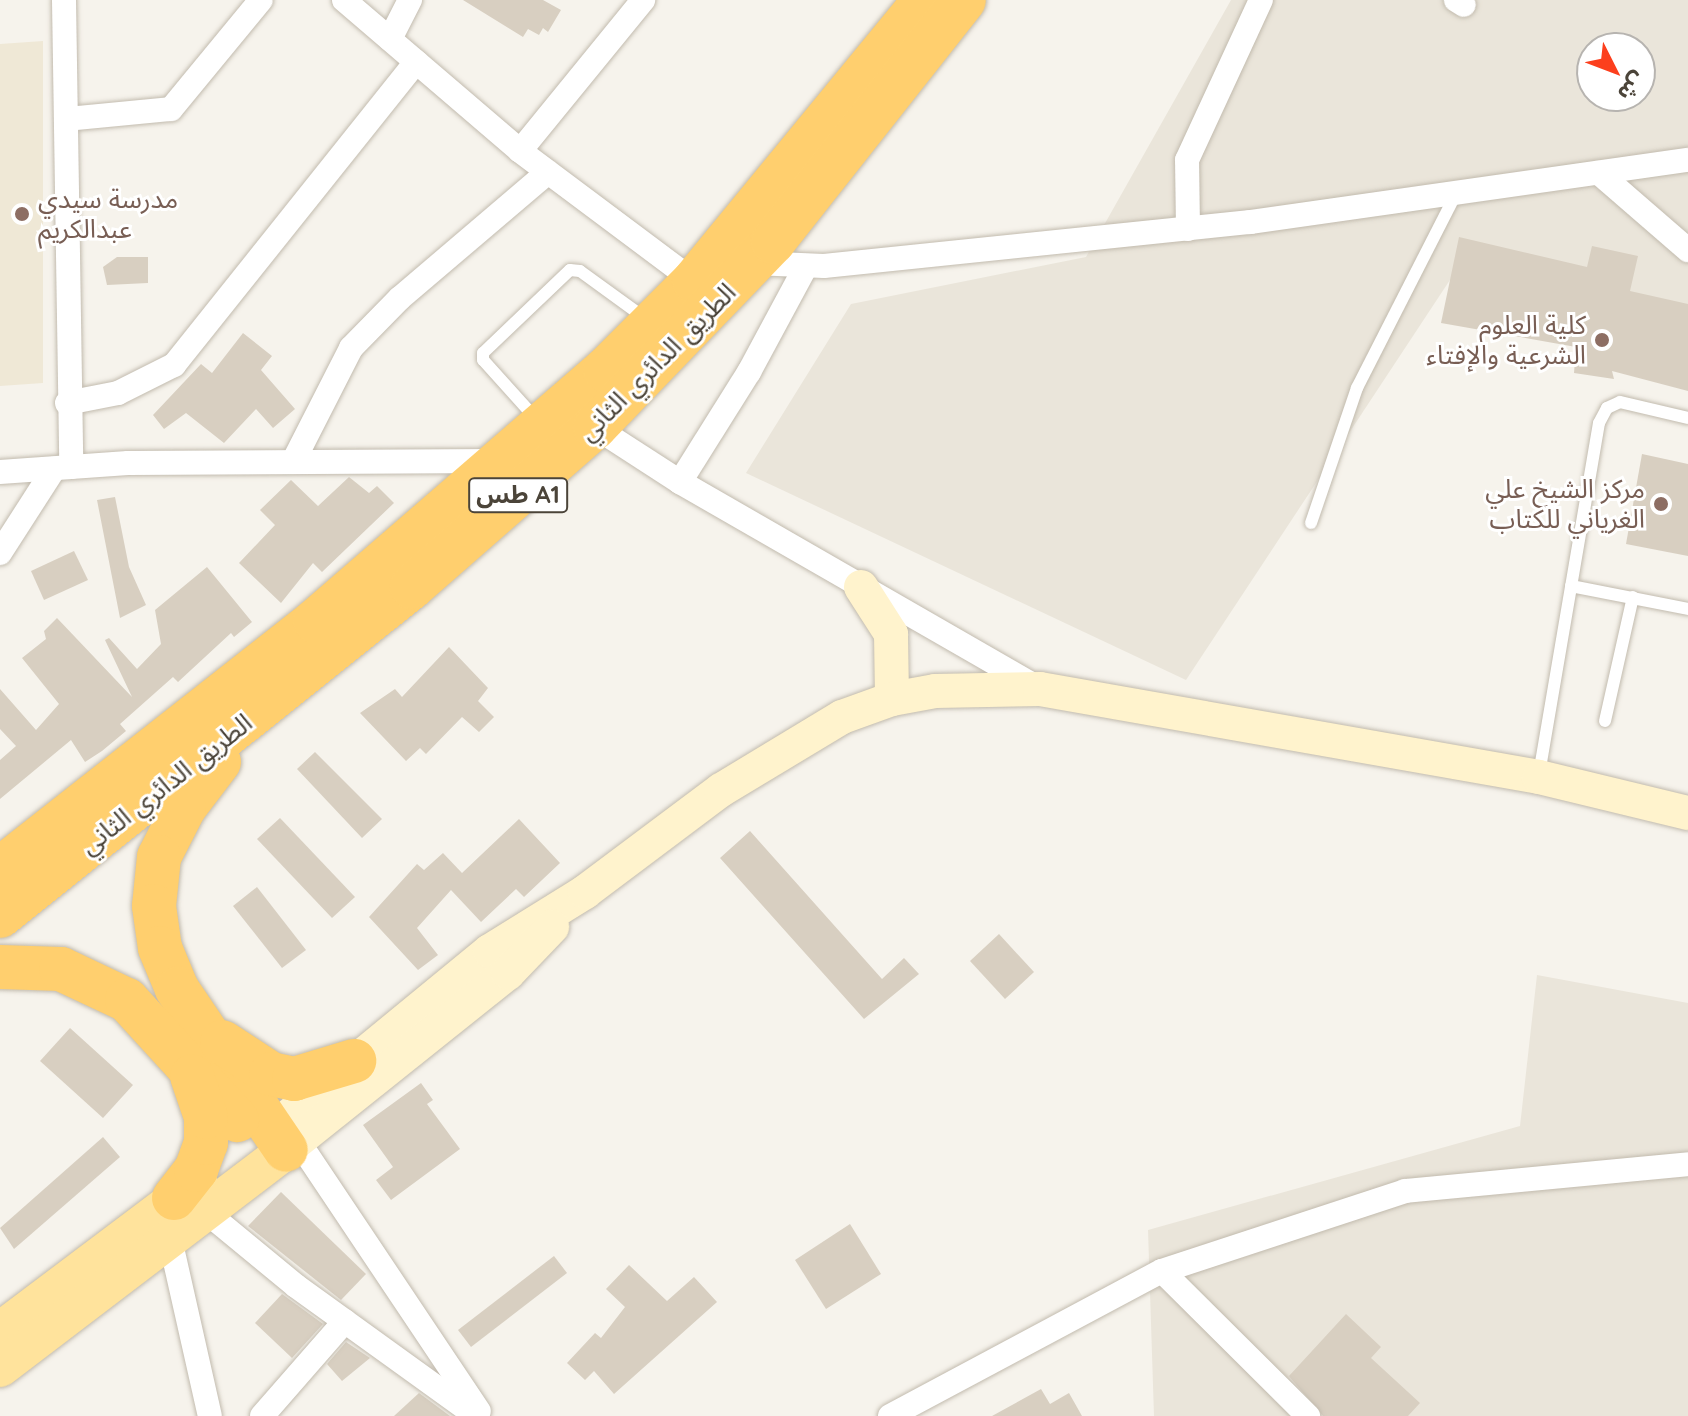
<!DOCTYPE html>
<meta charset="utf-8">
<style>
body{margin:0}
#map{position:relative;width:1688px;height:1416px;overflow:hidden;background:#f6f3ec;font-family:Quicksand,"Noto Sans Arabic",sans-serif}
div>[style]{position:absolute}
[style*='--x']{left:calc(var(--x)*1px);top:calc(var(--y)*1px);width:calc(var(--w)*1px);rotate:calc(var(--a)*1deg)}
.residential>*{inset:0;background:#eae5da}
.education>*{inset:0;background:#efe8d6}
.building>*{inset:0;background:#d8cfc1}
.roads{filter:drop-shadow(0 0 2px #c2bbae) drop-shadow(0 0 2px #c2bbae)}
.lane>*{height:12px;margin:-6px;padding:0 6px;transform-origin:6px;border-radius:6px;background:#fff}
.street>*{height:24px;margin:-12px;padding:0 12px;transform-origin:12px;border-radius:12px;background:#fff}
.secondary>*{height:34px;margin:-17px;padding:0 17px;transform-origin:17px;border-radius:17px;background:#fff3cd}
.primary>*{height:38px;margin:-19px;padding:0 19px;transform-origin:19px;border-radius:19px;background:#ffe39c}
.highway>*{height:44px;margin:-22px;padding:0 22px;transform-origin:22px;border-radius:22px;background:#ffcf6e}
.dots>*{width:22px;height:22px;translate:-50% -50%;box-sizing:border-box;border:4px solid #fff;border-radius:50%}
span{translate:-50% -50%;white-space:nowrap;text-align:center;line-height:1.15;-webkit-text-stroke:6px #fff;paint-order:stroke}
.shield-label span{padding:2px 6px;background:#fff;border:2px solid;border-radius:6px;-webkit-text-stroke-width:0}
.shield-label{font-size:24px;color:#4b4439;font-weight:700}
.education-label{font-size:26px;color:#785e54}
.left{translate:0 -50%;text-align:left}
.right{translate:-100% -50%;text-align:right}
.street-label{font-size:26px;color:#4b4439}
.north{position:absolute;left:1576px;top:32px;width:80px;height:80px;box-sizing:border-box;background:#fff;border:2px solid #b7b4b0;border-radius:50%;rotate:132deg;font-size:22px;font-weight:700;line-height:32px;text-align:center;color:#4b4439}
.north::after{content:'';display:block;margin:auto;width:28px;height:36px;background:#fc3f1d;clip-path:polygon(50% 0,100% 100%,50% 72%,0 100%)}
</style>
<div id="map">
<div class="residential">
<div style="clip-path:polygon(evenodd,1231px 0,1688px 0,1688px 336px,1475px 242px,1186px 680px,746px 473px,851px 304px,1086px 257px,1231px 0,1592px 48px,1640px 48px,1640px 96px,1592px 96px,1592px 48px)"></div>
<div style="clip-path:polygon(1537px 975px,1688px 1003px,1688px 1416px,1154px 1416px,1148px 1230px,1520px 1126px)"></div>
</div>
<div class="education">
<div style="clip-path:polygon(43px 41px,43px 383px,0 386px,0 44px)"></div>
</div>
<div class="building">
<div style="clip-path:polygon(463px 0,543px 0,561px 10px,548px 32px,543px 28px,539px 35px,528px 29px,523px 37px)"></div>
<div style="clip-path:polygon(1459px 237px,1587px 267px,1592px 246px,1638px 256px,1630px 291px,1688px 304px,1688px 391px,1612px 371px,1614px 379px,1574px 373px,1576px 347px,1441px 323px)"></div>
<div style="clip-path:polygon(117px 257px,148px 257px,148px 283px,107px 285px,103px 267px)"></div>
<div style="clip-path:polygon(243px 333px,272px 356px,261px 370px,295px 409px,273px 428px,256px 409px,224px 443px,186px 413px,164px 429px,153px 415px,201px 364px,212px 373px)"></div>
<div style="clip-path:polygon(1642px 454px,1688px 464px,1688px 556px,1626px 544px)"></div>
<div style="clip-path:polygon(349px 477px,369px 493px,377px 486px,394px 503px,322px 572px,313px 563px,281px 603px,239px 563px,275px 525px,260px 510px,291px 480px,318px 506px)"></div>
<div style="clip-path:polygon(115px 497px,129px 567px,146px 605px,120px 618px,97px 500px)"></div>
<div style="clip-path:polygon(74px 551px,88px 580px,44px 600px,31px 571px)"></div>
<div style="clip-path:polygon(207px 567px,252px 622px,234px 637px,231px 633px,178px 682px,173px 677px,120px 724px,126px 731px,102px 751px,85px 762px,71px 740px,0 799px,0 760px,16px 746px,0 729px,0 689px,36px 730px,59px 704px,22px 658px,46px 639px,44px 631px,57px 618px,132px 697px,105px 640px,109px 638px,137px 669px,161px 644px,155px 610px)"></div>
<div style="clip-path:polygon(449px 647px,488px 688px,478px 701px,494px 717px,479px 732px,462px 717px,426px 754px,420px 748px,406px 761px,360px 713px,395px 689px,402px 697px)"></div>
<div style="clip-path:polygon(315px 752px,382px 819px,362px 838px,297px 769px)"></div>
<div style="clip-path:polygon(280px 818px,355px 897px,332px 918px,257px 839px)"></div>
<div style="clip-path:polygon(519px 819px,560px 863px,524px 897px,516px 889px,481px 922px,451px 890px,417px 928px,438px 955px,418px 970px,369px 917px,417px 864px,424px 870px,443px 853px,462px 873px)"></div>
<div style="clip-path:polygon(750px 831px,882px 979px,904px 958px,919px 974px,864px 1019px,720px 858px)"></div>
<div style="clip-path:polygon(257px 887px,306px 950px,282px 968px,233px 906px)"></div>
<div style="clip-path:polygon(999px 934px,1034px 972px,1005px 999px,970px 961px)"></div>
<div style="clip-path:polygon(70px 1028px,133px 1085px,103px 1118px,40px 1061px)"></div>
<div style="clip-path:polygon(421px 1083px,433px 1100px,427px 1104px,460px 1149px,391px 1200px,376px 1180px,393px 1167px,363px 1125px)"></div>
<div style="clip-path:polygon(103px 1137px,120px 1157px,14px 1249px,0 1228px)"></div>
<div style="clip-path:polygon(281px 1192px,366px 1274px,341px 1300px,248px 1226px)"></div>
<div style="clip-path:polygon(850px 1224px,881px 1274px,826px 1309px,795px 1260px)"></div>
<div style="clip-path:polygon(554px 1256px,567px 1273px,471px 1347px,458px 1330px)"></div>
<div style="clip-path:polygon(629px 1265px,667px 1301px,694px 1277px,717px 1302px,614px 1394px,594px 1371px,585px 1380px,567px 1363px,595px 1333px,601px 1338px,625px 1307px,606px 1289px)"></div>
<div style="clip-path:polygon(282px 1294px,323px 1324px,292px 1358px,255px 1323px)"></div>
<div style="clip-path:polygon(1346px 1314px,1381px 1347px,1371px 1358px,1420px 1403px,1408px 1416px,1323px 1416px,1289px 1376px)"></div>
<div style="clip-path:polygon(346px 1342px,370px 1358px,342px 1381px,327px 1364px)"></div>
<div style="clip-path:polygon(1041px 1389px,1050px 1404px,1069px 1393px,1082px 1416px,992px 1416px)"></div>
<div style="clip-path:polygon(419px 1393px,450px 1416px,394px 1416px)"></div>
</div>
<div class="roads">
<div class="lane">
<div style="--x:538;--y:421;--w:82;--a:-132"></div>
<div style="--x:483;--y:360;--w:7;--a:-90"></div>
<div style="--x:483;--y:353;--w:120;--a:-43.7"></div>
<div style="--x:570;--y:270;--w:10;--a:6"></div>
<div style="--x:580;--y:271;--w:82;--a:36"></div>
<div style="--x:1311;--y:523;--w:143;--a:-71.2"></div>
<div style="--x:1357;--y:388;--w:218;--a:-63"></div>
<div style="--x:1571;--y:586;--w:119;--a:11.1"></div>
<div style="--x:1605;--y:721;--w:127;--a:-77.3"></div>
<div style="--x:1539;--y:774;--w:356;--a:-80.3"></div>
<div style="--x:1599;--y:423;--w:17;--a:-62"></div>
<div style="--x:1607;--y:408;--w:14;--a:-25"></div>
<div style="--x:1620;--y:402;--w:70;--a:13.2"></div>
</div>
<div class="street">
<div style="--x:64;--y:0;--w:467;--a:89.1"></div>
<div style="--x:344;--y:0;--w:232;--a:40.6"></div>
<div style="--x:520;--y:151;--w:217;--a:36.8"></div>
<div style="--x:1456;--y:0;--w:9;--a:32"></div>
<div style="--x:390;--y:39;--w:44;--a:-62.9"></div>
<div style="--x:67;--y:119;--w:104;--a:-5.5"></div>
<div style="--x:171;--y:109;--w:141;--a:-50.5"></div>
<div style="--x:520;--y:151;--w:195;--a:-50.8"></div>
<div style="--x:1599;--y:173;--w:118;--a:40.9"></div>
<div style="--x:1188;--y:229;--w:69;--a:-90.8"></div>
<div style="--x:1187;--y:160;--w:176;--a:-65.2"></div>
<div style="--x:754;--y:263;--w:70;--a:2.5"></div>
<div style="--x:824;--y:266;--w:429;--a:-5.9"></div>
<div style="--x:1251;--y:222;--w:441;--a:-8.1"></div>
<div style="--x:67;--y:403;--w:52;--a:-11.1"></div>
<div style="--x:118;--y:393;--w:63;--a:-26.6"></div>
<div style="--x:174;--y:365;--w:388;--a:-51.4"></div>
<div style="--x:595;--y:427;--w:101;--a:32.9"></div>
<div style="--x:680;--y:482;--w:415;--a:29.9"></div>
<div style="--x:293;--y:462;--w:128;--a:-63"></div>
<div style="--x:351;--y:348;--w:70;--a:-45.6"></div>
<div style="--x:400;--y:298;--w:194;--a:-40.4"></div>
<div style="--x:0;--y:472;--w:128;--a:-4"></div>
<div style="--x:128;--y:463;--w:369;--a:-0.3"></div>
<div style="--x:680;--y:482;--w:130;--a:-57.9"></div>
<div style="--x:749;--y:372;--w:120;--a:-61.7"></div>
<div style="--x:0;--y:553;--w:100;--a:-57.3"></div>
<div style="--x:298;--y:1141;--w:325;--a:56.2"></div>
<div style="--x:205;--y:1211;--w:118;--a:39.5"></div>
<div style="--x:296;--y:1286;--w:222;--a:35.8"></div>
<div style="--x:170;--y:1239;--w:181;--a:77.3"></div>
<div style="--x:1162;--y:1271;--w:206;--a:44.8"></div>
<div style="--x:262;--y:1416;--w:126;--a:-48.9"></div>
<div style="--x:890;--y:1416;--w:308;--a:-28.1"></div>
<div style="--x:1162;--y:1271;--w:256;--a:-18.2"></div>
<div style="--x:1405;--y:1191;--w:284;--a:-5.4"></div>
</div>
<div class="secondary">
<div style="--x:861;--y:587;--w:56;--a:57.4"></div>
<div style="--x:891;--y:634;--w:65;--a:89.1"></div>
<div style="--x:272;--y:1130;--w:282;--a:-39.4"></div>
<div style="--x:490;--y:951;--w:112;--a:-31.8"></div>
<div style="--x:585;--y:892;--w:170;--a:-36.9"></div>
<div style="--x:721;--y:790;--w:141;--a:-31.1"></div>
<div style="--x:842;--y:717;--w:53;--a:-19.8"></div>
<div style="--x:892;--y:699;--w:44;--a:-10.5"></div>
<div style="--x:935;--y:691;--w:105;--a:-1.1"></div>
<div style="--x:1040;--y:689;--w:507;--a:10"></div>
<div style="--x:1539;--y:777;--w:153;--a:13.6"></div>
<div style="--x:286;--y:1150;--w:284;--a:-38.6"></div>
<div style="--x:508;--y:973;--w:64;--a:-46.3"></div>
</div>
<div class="primary">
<div style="--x:0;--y:1331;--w:248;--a:-37"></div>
<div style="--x:0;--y:1368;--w:360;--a:-37.3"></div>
</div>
<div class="highway">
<div style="--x:219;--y:762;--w:58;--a:127.3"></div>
<div style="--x:184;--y:808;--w:55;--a:117"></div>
<div style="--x:159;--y:857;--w:49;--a:95.8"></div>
<div style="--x:154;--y:906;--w:42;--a:81.9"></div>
<div style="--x:160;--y:948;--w:44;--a:67.5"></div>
<div style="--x:177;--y:989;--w:194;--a:55.9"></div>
<div style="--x:0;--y:869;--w:401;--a:-38.2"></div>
<div style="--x:315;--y:621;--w:384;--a:-40.9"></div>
<div style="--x:605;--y:370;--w:126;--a:-45"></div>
<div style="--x:694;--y:281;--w:364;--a:-50.6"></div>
<div style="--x:0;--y:916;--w:527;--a:-38.61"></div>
<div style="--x:412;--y:587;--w:243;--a:-41.2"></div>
<div style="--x:595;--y:427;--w:257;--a:-46.1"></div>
<div style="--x:773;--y:242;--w:308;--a:-51.7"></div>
<div style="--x:0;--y:967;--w:61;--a:1.9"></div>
<div style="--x:61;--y:969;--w:73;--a:25.2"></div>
<div style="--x:127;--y:1000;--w:163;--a:47.5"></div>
<div style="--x:222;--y:1042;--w:59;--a:33.1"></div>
<div style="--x:271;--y:1074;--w:24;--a:12"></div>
<div style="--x:294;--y:1079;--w:63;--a:-16.7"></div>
<div style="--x:174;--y:1198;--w:36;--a:-52"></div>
<div style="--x:196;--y:1170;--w:29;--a:-70"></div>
<div style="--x:206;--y:1143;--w:26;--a:-90"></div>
<div style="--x:206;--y:1117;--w:43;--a:-108.9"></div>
</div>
</div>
<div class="dots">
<div style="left:22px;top:214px;background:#8d6e63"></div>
<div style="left:1602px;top:340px;background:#8d6e63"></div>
<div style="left:1661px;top:504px;background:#8d6e63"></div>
</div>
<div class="shield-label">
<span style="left:518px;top:495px">طس A1</span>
</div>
<div class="education-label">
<span class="left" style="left:38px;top:214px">مدرسة سيدي<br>عبدالكريم</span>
<span class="right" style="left:1586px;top:340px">كلية العلوم<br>الشرعية والإفتاء</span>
<span class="right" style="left:1645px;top:504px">مركز الشيخ علي<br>الغرياني للكتاب</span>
</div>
<div class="street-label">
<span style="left:657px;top:362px;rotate:-45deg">الطريق الدائري الثاني</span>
<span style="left:166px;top:784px;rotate:-38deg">الطريق الدائري الثاني</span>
</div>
<div class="north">ش</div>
</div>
